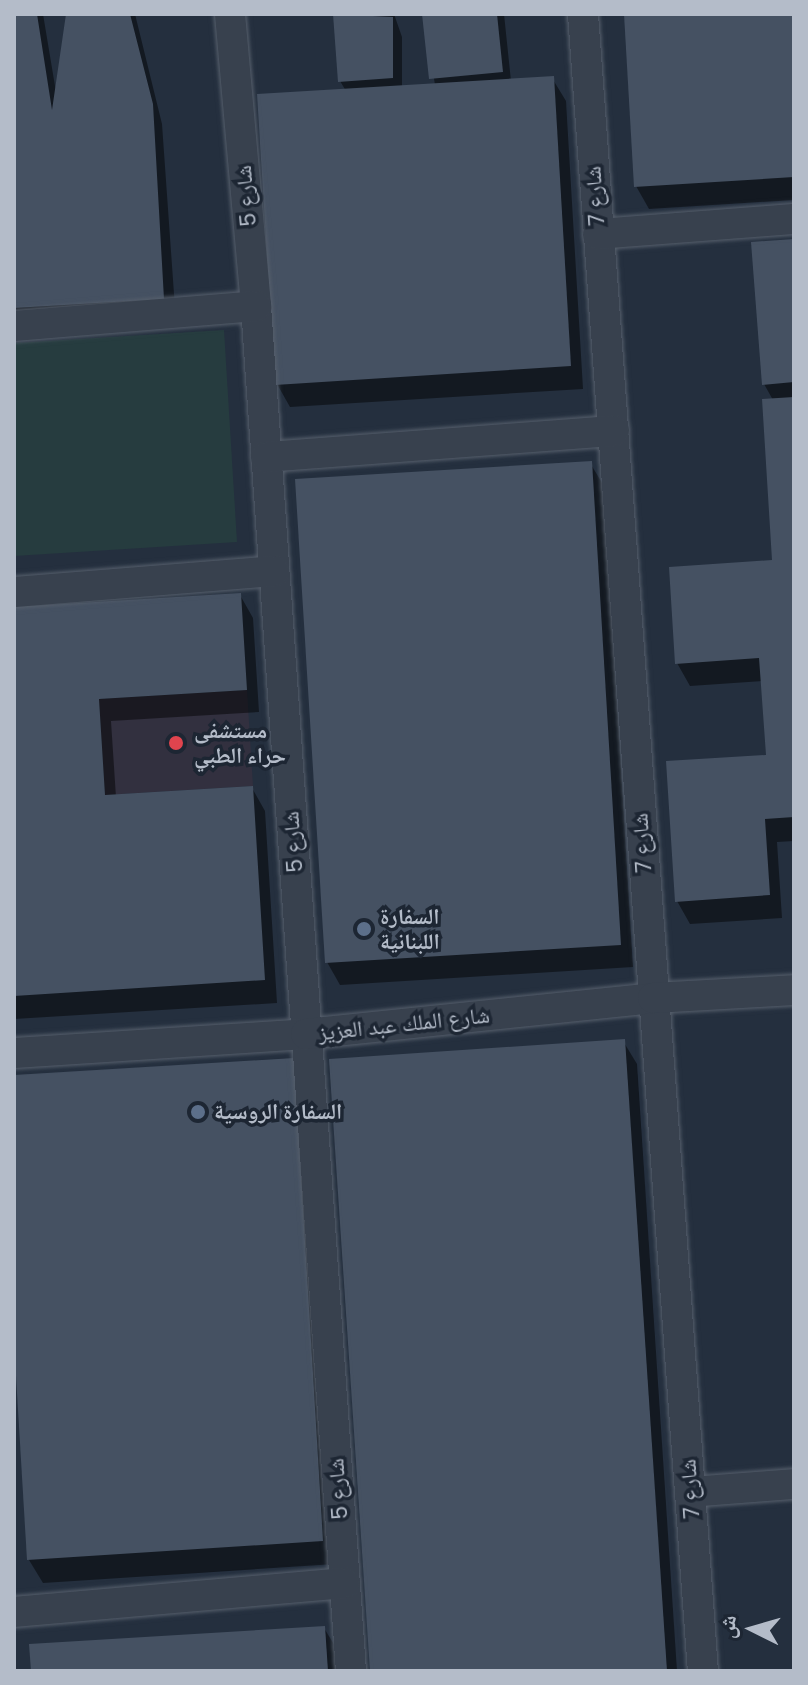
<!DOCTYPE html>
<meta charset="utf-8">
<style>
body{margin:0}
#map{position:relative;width:808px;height:1685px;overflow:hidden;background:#242f3e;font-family:Poppins,"Noto Naskh Arabic",sans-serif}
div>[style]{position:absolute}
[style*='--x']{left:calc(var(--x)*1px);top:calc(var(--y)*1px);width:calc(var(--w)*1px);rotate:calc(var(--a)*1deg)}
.medical>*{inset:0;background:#32303f}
.green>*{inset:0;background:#263c3f}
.shadow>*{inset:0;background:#0007}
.building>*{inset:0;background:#455162}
.roads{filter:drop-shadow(0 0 2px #565f6c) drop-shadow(0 0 2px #565f6c)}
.minor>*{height:30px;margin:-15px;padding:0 15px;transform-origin:15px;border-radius:15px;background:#38414e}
.dots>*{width:22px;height:22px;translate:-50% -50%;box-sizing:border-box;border:4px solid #1d2633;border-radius:50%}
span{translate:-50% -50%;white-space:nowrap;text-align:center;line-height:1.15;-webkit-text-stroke:7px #1d2633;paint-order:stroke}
.street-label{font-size:22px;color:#b4bcc9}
.poi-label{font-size:22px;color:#b4bcc9;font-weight:700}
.left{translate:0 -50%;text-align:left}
.frame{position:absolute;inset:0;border:16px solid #b4bcc9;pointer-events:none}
.north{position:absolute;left:712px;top:1589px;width:80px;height:80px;-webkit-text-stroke:6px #1d2633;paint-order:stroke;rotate:275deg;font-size:22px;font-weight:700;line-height:32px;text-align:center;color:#b4bcc9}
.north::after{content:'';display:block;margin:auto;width:28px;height:36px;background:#b4bcc9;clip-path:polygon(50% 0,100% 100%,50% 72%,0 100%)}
</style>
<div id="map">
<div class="medical">
<div style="clip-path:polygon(247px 690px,253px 786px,105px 795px,99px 699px)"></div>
</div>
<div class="green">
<div style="clip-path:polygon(224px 330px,237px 542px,14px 556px,14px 343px)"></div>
</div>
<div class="shadow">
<div style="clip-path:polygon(14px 14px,43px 14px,56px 92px,68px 14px,135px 14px,162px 124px,176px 322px,14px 326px)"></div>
<div style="clip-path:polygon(335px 14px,394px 14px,402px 37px,402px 87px,435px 85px,424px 14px,504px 14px,511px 81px,552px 78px,566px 101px,583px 389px,290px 407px,277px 384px,346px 91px,340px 81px)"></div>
<div style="clip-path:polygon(626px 14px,794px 14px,794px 200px,649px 209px,636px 186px)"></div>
<div style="clip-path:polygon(794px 241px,794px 841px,777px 842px,782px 918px,690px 924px,677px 901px,768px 757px,763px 681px,690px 686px,677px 663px,774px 562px,773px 400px,764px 384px)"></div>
<div style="clip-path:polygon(590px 463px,604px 486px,633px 967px,340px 985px,327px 962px)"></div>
<div style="clip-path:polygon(240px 595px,253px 618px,259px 712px,111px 721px,116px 797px,252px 788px,265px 811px,277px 1003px,14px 1019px,14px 609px)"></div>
<div style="clip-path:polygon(623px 1041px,637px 1064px,677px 1671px,372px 1671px)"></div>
<div style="clip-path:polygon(14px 1077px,307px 1083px,335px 1564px,43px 1583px,29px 1560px,14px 1306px)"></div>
<div style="clip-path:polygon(324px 1628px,338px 1651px,339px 1671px,33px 1671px)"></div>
</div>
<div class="building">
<div style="clip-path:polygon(14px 14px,37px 14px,52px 110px,66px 14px,130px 14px,153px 104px,164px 299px,14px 308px)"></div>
<div style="clip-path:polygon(333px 14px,393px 17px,393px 78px,338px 82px)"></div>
<div style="clip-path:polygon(422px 14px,497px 14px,503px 72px,429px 79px)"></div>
<div style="clip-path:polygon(624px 14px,794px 14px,794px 177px,634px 187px)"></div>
<div style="clip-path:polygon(554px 76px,571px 366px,275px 385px,257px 94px)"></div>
<div style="clip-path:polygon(794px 239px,794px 382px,762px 385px,751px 242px)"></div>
<div style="clip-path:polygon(794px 397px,794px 817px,765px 819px,770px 895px,675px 902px,666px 761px,766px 755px,759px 658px,675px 664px,669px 567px,772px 560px,762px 399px)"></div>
<div style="clip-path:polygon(592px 461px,621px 945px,325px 963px,295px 479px)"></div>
<div style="clip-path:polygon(241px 593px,247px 690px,99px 699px,105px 795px,253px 786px,265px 980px,14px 996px,14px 607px)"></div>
<div style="clip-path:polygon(625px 1039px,667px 1671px,370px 1671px,329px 1059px)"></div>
<div style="clip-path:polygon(294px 1058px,323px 1541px,27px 1560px,14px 1343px,14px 1075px)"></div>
<div style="clip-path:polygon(325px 1626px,328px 1671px,31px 1671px,29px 1644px)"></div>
</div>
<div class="roads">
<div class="minor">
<div style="--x:230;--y:14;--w:293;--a:84.9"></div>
<div style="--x:256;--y:306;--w:1368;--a:86.02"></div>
<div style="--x:583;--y:14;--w:1661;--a:85.86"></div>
<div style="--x:598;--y:234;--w:197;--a:-4.4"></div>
<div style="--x:14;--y:326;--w:243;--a:-4.7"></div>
<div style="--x:266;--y:457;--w:349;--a:-4.3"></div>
<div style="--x:14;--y:592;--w:261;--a:-4.6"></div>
<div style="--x:14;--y:1053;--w:293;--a:-3.7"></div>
<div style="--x:306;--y:1034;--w:349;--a:-5.9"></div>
<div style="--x:653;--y:998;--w:141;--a:-3.2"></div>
<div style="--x:690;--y:1492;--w:104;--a:-4.4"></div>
<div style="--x:14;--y:1612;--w:332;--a:-5"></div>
</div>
</div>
<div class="dots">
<div style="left:176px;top:743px;background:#e0444e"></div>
<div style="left:364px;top:929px;background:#5c6f8a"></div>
<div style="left:198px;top:1112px;background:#5c6f8a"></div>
</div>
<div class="street-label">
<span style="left:246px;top:196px;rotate:-95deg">شارع 5</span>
<span style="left:595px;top:196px;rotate:-94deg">شارع 7</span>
<span style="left:293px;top:842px;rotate:-94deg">شارع 5</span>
<span style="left:642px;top:843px;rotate:-94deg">شارع 7</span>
<span style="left:404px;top:1024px;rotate:-6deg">شارع الملك عبد العزيز</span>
<span style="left:338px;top:1489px;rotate:-94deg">شارع 5</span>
<span style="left:690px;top:1489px;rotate:-94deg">شارع 7</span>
</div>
<div class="poi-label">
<span class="left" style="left:194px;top:743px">مستشفى<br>حراء الطبي</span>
<span class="left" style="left:380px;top:929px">السفارة<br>اللبنانية</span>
<span class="left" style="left:214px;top:1112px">السفارة الروسية</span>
</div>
<div class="frame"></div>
<div class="north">ش</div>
</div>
